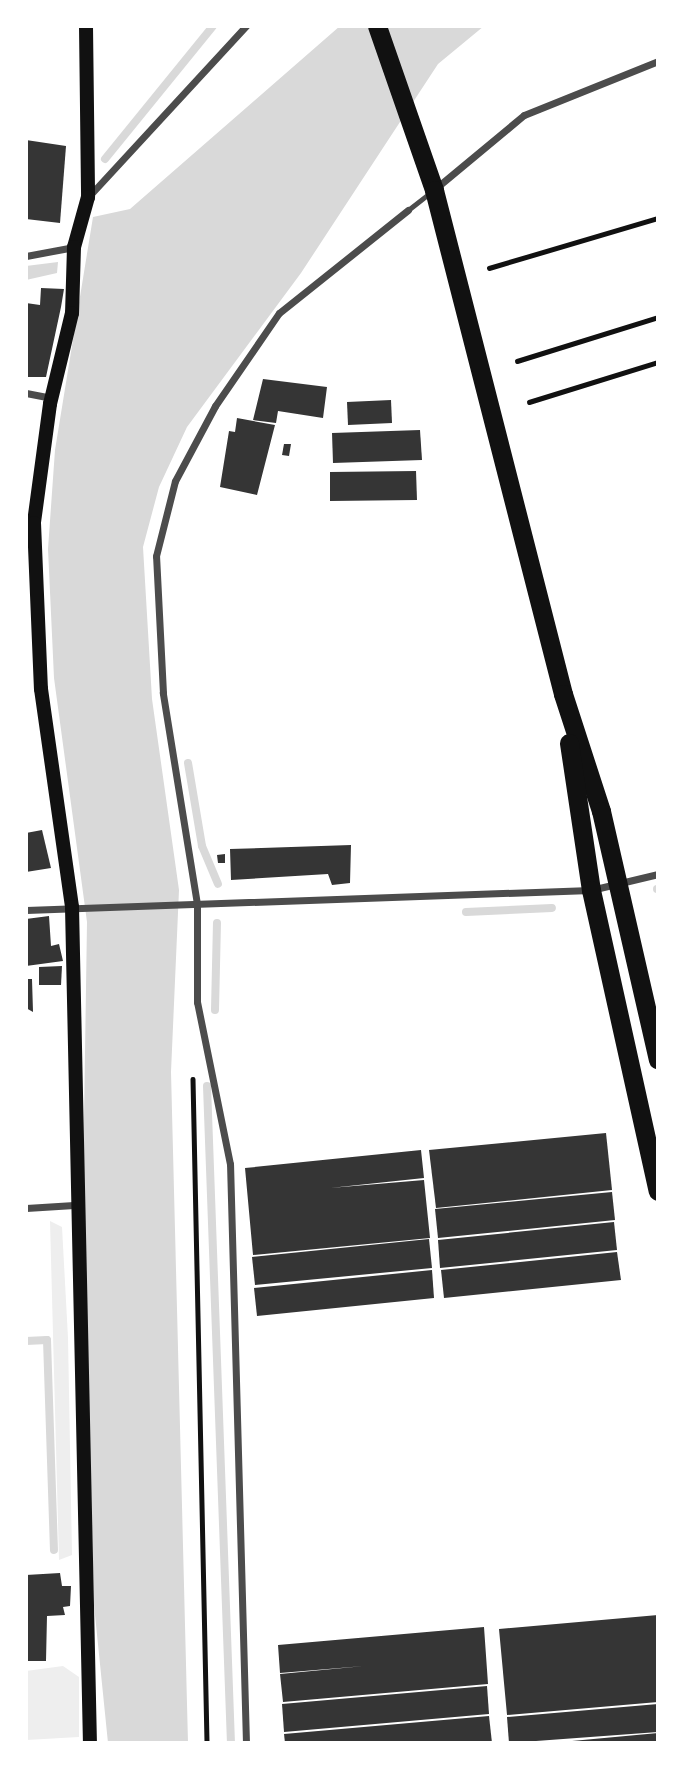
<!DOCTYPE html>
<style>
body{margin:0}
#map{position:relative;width:684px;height:1769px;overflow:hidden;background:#fff;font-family:"Roboto Condensed",sans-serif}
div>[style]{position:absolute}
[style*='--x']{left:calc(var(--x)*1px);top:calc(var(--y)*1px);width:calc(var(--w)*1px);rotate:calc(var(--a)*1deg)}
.green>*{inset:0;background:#eee}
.water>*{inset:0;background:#d9d9d9}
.stream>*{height:8px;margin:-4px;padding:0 4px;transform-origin:4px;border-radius:4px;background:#d9d9d9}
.building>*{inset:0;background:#353535}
.path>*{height:4.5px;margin:-2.25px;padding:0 2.25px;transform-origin:2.25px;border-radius:2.25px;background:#111}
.service>*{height:5px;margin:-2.5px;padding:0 2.5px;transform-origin:2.5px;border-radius:2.5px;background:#4c4c4c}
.minor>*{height:7px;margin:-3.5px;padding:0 3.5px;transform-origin:3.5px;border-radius:3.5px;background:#4c4c4c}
.secondary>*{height:14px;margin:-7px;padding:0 7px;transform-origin:7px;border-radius:7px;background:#111}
.trunk>*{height:19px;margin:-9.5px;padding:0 9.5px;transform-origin:9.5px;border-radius:9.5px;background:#111}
span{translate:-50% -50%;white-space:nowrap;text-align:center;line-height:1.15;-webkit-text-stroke:7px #fff;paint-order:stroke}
.frame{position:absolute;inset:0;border:28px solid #fff;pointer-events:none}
</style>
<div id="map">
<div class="green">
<div style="clip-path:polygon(50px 1221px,62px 1227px,68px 1338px,72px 1555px,59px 1560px)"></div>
<div style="clip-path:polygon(63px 1666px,79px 1677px,79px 1737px,26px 1740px,26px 1671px)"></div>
</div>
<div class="water">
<div style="clip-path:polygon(340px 26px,484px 26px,438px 64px,301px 273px,187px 427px,159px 487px,143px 547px,152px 699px,179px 890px,171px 1072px,188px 1743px,108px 1743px,94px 1605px,83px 1184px,87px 922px,54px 678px,48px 549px,55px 450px,93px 217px,130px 209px)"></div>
<div style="clip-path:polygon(58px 262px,57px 273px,26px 280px,26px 266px)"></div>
</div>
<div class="stream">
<div style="--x:105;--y:159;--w:171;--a:-50.9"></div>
<div style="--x:188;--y:763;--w:84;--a:80.4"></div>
<div style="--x:202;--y:846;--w:41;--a:67.2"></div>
<div style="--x:657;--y:889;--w:1;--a:0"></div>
<div style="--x:466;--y:912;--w:86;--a:-2.7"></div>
<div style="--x:215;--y:1010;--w:87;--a:-88.7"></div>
<div style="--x:207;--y:1086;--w:657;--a:87.91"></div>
<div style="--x:26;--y:1341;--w:21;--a:-3"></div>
<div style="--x:47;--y:1340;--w:210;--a:88.1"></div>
</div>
<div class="building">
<div style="clip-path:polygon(26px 140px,66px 146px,60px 223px,26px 219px)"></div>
<div style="clip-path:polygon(41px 288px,64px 289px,61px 307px,46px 377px,26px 377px,26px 303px,40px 305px)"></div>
<div style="clip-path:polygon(263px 379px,327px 387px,323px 418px,278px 411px,276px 423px,253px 420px)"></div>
<div style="clip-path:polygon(391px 400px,392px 423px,348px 425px,347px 402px)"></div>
<div style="clip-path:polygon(237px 418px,275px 425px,257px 495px,220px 487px,229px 431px,235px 432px)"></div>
<div style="clip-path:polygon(420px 430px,422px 460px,333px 463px,332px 433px)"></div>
<div style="clip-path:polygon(284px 444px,291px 444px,289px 456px,282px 455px)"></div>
<div style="clip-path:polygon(416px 471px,417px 500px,330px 501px,330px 472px)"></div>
<div style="clip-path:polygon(42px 830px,51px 868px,26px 872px,26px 833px)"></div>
<div style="clip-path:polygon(351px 845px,350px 883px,332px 885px,328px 874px,231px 880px,230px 849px)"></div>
<div style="clip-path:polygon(225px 854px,225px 863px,218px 863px,217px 855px)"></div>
<div style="clip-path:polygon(49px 916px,51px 946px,59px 944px,63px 961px,26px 966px,26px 919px)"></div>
<div style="clip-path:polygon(62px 966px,61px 985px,39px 985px,39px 967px)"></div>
<div style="clip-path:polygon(26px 979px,32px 979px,33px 1012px,26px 1008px)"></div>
<div style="clip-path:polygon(606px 1133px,612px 1190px,436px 1208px,429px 1150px)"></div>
<div style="clip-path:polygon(421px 1150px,424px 1178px,330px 1188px,424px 1180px,430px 1238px,253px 1255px,245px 1168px)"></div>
<div style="clip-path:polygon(612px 1192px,615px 1220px,438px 1238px,435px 1209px)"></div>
<div style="clip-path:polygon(614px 1222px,617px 1250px,440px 1268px,438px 1240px)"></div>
<div style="clip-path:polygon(429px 1239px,432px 1268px,255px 1285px,252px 1257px)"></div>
<div style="clip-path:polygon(617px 1252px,621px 1280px,444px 1298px,441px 1270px)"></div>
<div style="clip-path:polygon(432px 1270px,434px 1298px,257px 1316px,254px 1288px)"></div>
<div style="clip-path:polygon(60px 1573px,62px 1586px,71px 1586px,70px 1606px,63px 1607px,65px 1615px,47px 1616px,46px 1661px,26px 1661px,26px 1575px)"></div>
<div style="clip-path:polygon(658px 1615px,658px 1702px,507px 1715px,499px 1629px)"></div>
<div style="clip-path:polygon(484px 1627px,488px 1684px,283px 1702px,280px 1674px,364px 1666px,280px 1673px,278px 1645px)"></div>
<div style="clip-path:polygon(487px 1686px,489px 1714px,284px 1732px,282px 1704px)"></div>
<div style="clip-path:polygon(658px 1704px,658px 1732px,509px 1743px,507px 1717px)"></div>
<div style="clip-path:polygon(489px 1716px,492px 1743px,285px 1743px,284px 1734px)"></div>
<div style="clip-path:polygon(658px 1733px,658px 1743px,572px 1743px,572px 1741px)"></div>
</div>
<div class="path">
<div style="--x:489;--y:268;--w:176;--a:-16.5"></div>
<div style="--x:517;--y:361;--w:148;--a:-17.3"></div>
<div style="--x:529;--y:402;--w:135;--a:-17.2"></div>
<div style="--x:193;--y:1079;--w:664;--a:88.79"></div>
</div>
<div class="service">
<div style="--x:408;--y:210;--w:29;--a:-38"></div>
</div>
<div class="minor">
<div style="--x:436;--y:188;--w:114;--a:-39.7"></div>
<div style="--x:524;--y:115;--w:144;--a:-21.9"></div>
<div style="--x:90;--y:195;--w:230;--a:-47.3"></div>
<div style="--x:26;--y:256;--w:49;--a:-10.6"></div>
<div style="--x:26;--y:393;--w:25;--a:11"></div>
<div style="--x:26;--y:910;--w:565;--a:-2.03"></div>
<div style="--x:591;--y:890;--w:69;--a:-13.4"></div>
<div style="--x:26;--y:1208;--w:48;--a:-3.6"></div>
<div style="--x:246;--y:1743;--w:579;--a:-91.58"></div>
<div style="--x:230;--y:1164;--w:165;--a:-101.5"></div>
<div style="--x:197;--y:1002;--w:98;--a:-90"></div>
<div style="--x:197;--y:904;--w:214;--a:-99.2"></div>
<div style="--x:163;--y:693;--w:137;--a:-92.9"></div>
<div style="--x:156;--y:556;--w:77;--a:-75.8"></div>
<div style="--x:175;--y:481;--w:85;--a:-61.9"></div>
<div style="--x:215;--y:406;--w:113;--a:-55.5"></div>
<div style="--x:279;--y:313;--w:165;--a:-38.6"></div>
</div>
<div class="secondary">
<div style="--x:86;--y:26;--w:171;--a:89.3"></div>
<div style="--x:88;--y:197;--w:52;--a:105.6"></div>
<div style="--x:74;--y:247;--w:66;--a:91.7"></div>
<div style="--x:72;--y:313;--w:94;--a:103.6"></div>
<div style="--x:50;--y:404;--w:120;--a:97.7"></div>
<div style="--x:34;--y:523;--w:166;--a:87.6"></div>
<div style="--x:41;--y:689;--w:220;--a:81.9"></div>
<div style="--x:72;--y:907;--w:836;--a:88.77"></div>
</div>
<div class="trunk">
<div style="--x:377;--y:26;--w:174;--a:70.8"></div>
<div style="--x:434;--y:190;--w:520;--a:75.64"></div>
<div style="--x:563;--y:694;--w:123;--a:72"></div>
<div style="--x:601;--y:811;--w:255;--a:77.1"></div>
<div style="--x:569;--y:743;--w:149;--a:81.5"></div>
<div style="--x:591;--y:890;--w:308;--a:77.5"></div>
</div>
<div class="frame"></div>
</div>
